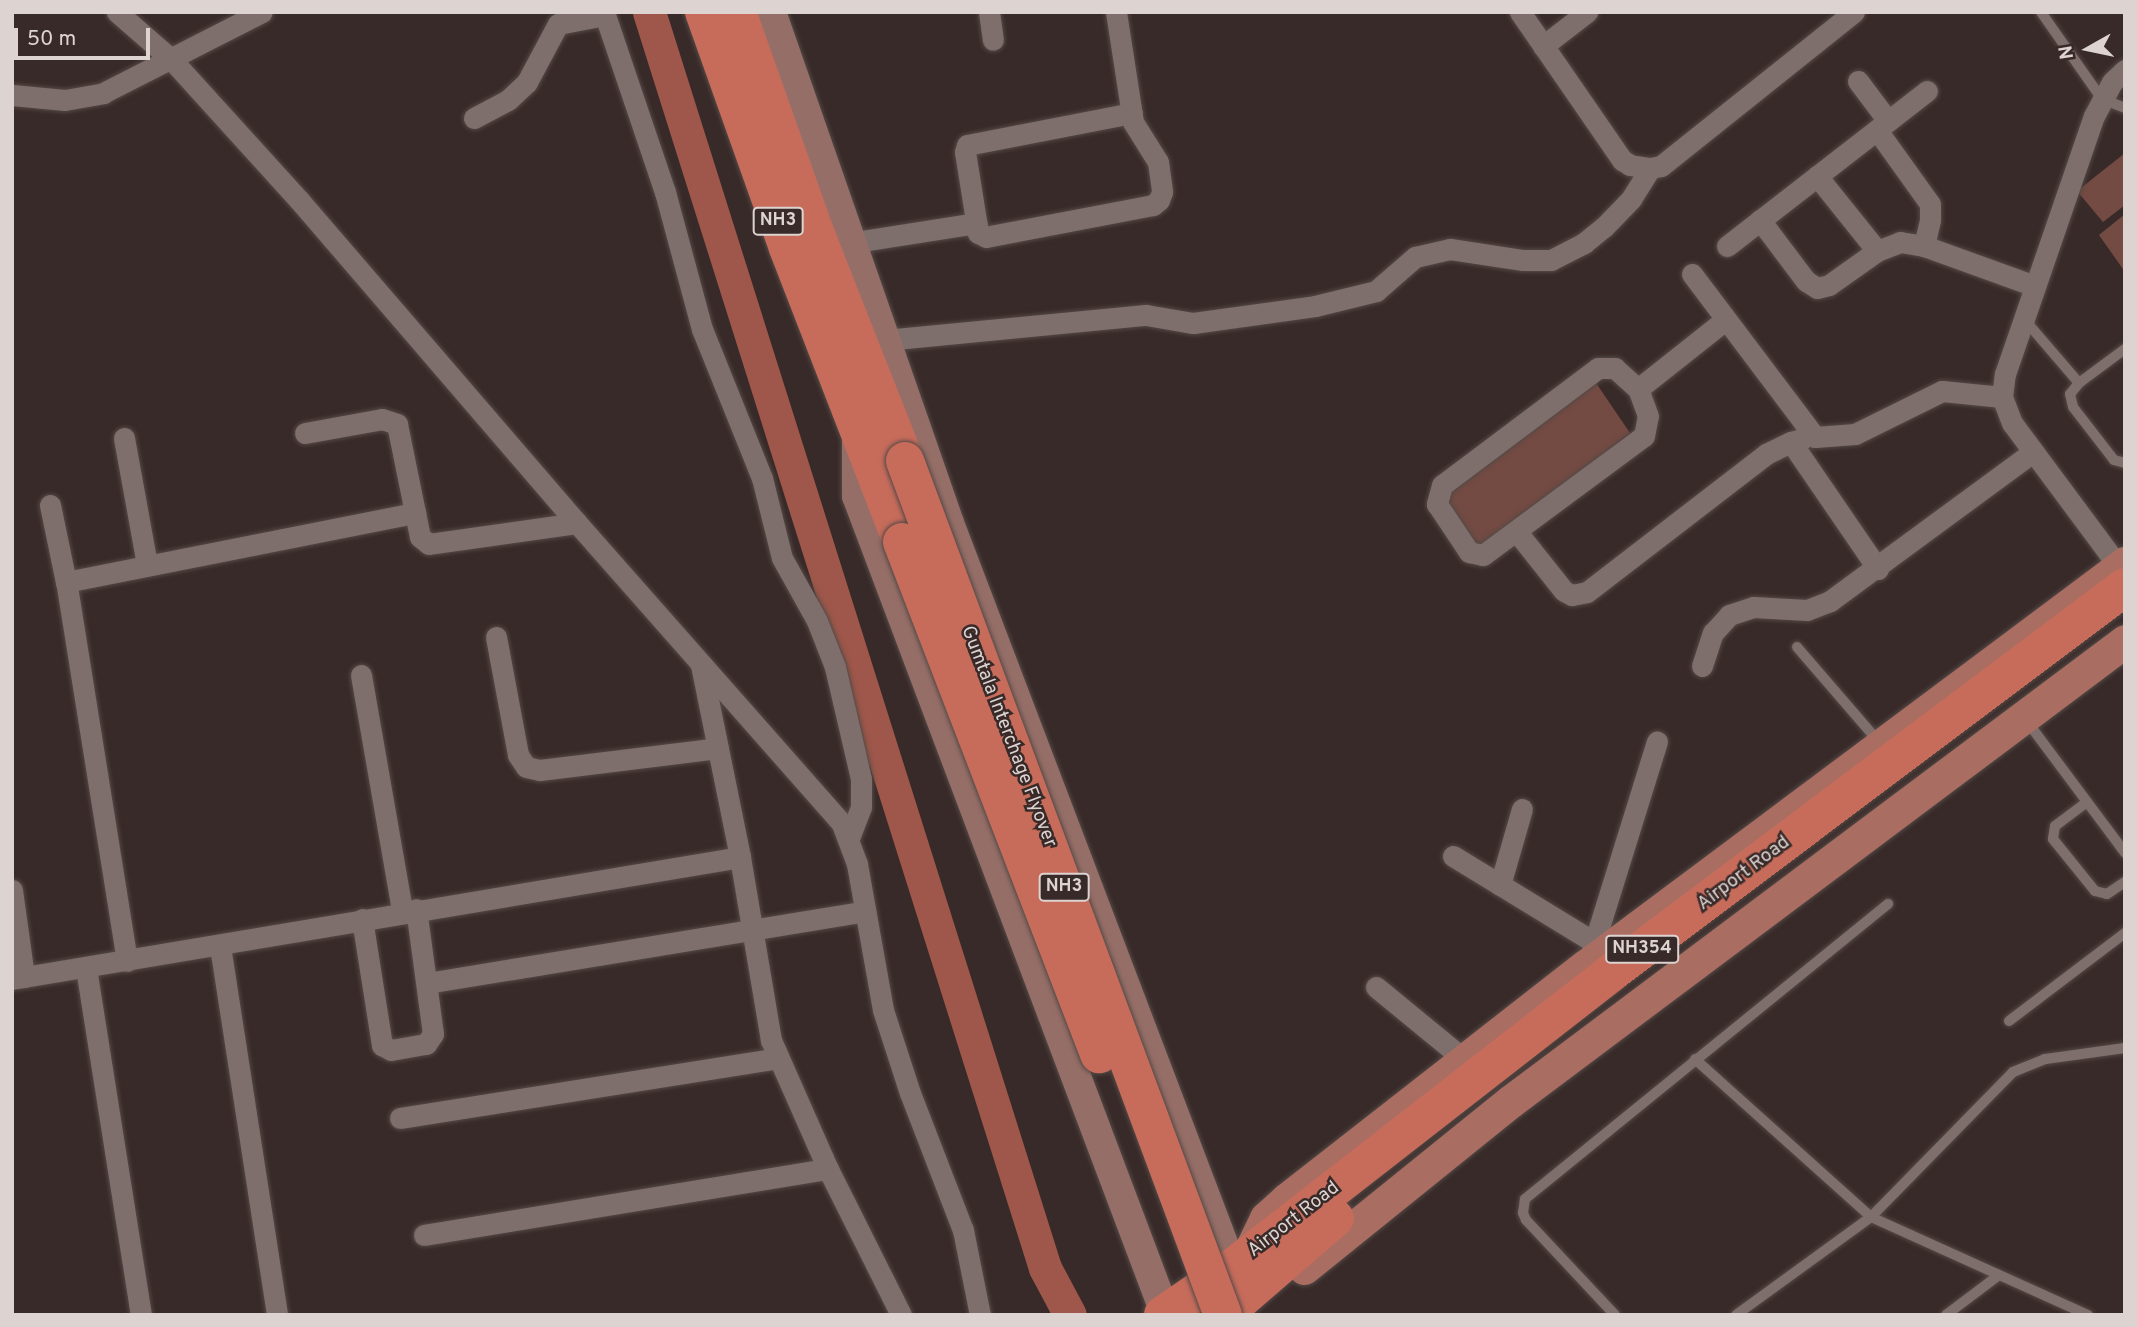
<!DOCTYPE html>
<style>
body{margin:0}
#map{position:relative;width:2137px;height:1327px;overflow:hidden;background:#382a28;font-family:Overpass,sans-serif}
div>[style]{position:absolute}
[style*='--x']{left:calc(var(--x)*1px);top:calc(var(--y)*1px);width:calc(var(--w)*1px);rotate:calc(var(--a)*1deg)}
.green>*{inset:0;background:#744b43}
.river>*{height:33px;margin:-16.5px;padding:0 16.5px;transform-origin:16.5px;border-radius:16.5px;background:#9e574a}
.roads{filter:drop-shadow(0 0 2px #544946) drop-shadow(0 0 2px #544946)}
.lane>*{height:10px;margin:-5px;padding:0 5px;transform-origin:5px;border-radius:5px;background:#7f6f6c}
.street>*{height:21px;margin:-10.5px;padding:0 10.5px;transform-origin:10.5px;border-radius:10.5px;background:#7f6f6c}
.secondary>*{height:30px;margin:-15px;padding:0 15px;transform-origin:15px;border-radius:15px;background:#956e67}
.primary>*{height:33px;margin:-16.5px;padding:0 16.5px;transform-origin:16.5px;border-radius:16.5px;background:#aa6d62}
.highway>*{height:38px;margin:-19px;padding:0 19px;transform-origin:19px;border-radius:19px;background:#c76c5b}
.bridges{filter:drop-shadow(0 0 2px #544946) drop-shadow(0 0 2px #544946)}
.highway-bridge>*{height:38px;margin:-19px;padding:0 19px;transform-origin:19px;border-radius:19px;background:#c76c5b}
span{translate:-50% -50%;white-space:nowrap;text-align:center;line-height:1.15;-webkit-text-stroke:5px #382a28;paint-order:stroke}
.shield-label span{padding:2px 5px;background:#382a28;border:2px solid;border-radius:5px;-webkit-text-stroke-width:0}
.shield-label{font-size:18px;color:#ddd4d2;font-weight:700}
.street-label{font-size:19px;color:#ddd4d2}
.frame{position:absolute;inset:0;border:14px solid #ddd4d2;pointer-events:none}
.north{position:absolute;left:2053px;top:14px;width:70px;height:70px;-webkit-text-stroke:5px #382a28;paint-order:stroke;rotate:261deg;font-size:19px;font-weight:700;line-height:28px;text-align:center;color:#ddd4d2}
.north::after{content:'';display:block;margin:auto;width:24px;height:32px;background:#ddd4d2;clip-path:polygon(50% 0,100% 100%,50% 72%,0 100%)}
.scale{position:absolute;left:14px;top:28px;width:136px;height:32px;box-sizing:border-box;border:4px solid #ddd4d2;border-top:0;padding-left:9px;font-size:21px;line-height:24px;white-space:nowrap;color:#ddd4d2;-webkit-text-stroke:5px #382a28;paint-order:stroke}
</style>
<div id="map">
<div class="green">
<div style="clip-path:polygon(2125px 153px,2125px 205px,2103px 222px,2077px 191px)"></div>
<div style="clip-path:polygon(2125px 214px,2125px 272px,2099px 235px)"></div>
<div style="clip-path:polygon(1592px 377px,1630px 433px,1472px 555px,1436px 496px)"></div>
</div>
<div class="river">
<div style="--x:649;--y:12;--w:1317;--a:72.5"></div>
<div style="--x:1045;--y:1268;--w:53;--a:62"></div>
</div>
<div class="roads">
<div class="lane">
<div style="--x:2041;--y:12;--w:106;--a:55"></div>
<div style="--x:2102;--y:99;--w:25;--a:21"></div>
<div style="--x:2024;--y:319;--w:84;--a:49.3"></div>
<div style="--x:2079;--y:383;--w:14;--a:129"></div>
<div style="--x:2070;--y:394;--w:13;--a:77"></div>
<div style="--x:2073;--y:407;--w:67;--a:52.3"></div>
<div style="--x:2114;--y:460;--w:11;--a:15"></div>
<div style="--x:2079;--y:383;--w:57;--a:-36.5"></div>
<div style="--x:1797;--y:647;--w:127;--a:49.2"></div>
<div style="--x:2026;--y:720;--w:166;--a:53.3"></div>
<div style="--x:2087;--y:802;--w:40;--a:143"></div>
<div style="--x:2055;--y:826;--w:13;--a:99"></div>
<div style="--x:2053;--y:839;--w:67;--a:51.1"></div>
<div style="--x:2095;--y:891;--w:12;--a:14"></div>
<div style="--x:2107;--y:894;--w:22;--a:-34"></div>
<div style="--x:2009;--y:1021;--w:146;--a:-37.2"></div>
<div style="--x:1695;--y:1059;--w:237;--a:41.9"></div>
<div style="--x:1871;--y:1217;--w:238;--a:24.3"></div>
<div style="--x:1615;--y:1315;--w:130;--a:-133.1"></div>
<div style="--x:1526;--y:1220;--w:8;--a:-113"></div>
<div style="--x:1523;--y:1213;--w:14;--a:-82"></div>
<div style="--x:1525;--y:1199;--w:468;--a:-39.1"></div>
<div style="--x:1736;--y:1315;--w:167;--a:-36"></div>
<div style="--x:1871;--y:1217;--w:203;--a:-45.6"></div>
<div style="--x:2013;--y:1072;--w:35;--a:-22"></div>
<div style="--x:2045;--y:1059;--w:81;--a:-7.8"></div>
<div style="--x:1946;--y:1315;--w:66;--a:-37"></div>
</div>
<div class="street">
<div style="--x:117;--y:12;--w:73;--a:41.1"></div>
<div style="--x:172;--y:60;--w:189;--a:47.8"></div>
<div style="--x:299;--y:200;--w:426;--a:49.3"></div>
<div style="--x:577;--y:523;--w:401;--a:48.6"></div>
<div style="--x:842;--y:824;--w:43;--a:69.4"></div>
<div style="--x:857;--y:864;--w:148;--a:79.9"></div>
<div style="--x:883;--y:1010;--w:87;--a:72"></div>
<div style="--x:910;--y:1093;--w:147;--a:68.9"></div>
<div style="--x:963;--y:1230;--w:87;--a:78.7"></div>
<div style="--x:604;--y:12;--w:190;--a:71.3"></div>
<div style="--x:665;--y:192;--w:142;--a:74.9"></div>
<div style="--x:702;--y:329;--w:161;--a:68.1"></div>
<div style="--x:762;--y:478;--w:82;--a:76"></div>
<div style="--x:782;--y:558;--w:72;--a:60.9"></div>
<div style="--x:817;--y:621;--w:49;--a:68.6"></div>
<div style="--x:835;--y:667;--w:115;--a:76.9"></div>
<div style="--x:861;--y:779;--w:28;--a:90"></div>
<div style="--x:861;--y:807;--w:33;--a:111"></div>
<div style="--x:989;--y:12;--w:28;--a:82"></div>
<div style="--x:1116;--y:12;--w:111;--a:81.2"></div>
<div style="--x:1133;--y:122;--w:47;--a:58"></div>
<div style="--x:1158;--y:162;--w:30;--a:82"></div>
<div style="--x:1162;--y:192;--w:9;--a:111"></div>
<div style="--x:1159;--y:200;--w:8;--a:140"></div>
<div style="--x:1153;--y:205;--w:170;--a:169.2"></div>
<div style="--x:986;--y:237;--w:9;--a:-153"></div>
<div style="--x:978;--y:233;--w:82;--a:-99.1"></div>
<div style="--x:965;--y:152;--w:7;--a:-74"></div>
<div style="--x:967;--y:145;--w:168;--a:-11"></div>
<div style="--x:1520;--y:12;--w:180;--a:55.4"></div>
<div style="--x:1622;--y:160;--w:9;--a:32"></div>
<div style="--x:1630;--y:165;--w:20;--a:9"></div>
<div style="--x:1650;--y:168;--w:11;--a:-10"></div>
<div style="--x:1661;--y:166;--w:247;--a:-38.6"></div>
<div style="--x:1543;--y:46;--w:56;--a:-37.7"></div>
<div style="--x:1858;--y:81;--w:50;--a:53.1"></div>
<div style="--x:12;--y:95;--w:53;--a:5.4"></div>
<div style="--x:65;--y:100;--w:39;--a:-10"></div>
<div style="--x:103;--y:93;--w:178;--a:-27"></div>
<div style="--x:474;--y:118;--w:38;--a:-28"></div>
<div style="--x:508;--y:100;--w:26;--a:-43"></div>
<div style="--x:527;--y:82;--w:66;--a:-61.9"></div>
<div style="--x:558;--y:24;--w:48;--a:-10.8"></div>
<div style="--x:1877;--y:130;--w:91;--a:54.4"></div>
<div style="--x:1930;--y:204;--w:16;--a:90"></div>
<div style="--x:1930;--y:220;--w:27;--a:103"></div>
<div style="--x:1817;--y:176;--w:96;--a:51.3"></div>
<div style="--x:1760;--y:220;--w:76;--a:53"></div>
<div style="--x:1806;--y:281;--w:13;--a:32"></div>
<div style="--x:1817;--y:288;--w:12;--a:-14"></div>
<div style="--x:1829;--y:285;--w:59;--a:-35.3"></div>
<div style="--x:1877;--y:251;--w:25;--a:-21"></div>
<div style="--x:1900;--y:242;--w:24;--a:9"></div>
<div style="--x:1924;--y:246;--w:118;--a:19.8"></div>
<div style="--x:849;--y:243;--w:129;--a:-8.9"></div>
<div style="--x:1727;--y:246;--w:253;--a:-37.8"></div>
<div style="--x:1692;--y:274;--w:204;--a:53"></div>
<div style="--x:1815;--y:437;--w:40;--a:-4.3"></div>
<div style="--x:1855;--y:434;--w:97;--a:-26.3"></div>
<div style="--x:1942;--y:391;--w:60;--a:5.7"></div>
<div style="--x:885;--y:340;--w:262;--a:-5.5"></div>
<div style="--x:1146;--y:315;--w:48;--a:9.7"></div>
<div style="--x:1193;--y:323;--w:123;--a:-7.9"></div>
<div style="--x:1315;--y:306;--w:63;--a:-13.8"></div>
<div style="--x:1376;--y:291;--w:52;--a:-41.1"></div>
<div style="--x:1415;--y:257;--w:36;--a:-13"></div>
<div style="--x:1450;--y:249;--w:74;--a:8.6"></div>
<div style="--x:1523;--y:260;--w:28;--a:0"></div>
<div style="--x:1551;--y:260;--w:37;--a:-27"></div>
<div style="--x:1584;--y:243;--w:26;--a:-39"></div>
<div style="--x:1604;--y:227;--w:39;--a:-46"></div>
<div style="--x:1631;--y:199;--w:36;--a:-58"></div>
<div style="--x:1638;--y:389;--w:31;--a:-138"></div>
<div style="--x:1615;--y:368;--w:17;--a:180"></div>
<div style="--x:1598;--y:368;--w:195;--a:143.1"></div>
<div style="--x:1442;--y:485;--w:20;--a:105"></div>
<div style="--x:1437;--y:504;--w:58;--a:56.3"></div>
<div style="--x:1469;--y:552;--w:14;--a:12"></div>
<div style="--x:1483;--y:555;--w:200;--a:-36.5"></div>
<div style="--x:1644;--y:436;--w:20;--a:-79"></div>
<div style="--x:1648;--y:416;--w:29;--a:-110"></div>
<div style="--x:1638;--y:389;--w:111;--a:-38.4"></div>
<div style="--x:305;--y:433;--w:78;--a:-10.3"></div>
<div style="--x:382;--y:419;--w:16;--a:18"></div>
<div style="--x:397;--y:424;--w:115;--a:78.5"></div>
<div style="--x:420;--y:537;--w:11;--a:38"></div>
<div style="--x:429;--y:544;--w:149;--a:-8.1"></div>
<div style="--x:124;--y:438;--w:129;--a:79.7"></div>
<div style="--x:1802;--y:439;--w:11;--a:165"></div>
<div style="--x:1791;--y:442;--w:154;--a:55.6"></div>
<div style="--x:50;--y:505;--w:79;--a:78.3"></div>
<div style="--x:1517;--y:532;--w:75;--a:51.5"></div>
<div style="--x:1564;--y:591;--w:9;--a:27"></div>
<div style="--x:1572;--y:595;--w:15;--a:-11"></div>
<div style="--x:1587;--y:592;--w:226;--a:-37.6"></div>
<div style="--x:1766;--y:454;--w:28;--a:-26"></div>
<div style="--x:2119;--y:567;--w:179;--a:-126.6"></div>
<div style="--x:2012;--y:423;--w:28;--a:-111"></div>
<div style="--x:2002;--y:397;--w:23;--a:-83"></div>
<div style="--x:2005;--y:374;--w:273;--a:-71"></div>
<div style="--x:2094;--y:116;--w:38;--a:-62"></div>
<div style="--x:2112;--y:82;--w:18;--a:-43"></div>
<div style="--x:496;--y:637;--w:120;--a:79.4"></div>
<div style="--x:518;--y:755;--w:14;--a:56"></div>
<div style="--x:526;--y:767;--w:14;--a:12"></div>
<div style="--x:540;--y:770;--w:179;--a:-7"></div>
<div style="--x:701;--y:665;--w:196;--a:78.5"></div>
<div style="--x:740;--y:857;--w:186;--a:80.4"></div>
<div style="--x:771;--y:1040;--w:141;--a:66.2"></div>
<div style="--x:828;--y:1169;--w:163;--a:63.4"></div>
<div style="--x:1702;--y:666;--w:35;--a:-72"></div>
<div style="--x:1713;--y:633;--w:24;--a:-48"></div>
<div style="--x:1729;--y:615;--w:25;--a:-18"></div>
<div style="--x:1753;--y:607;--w:54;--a:3.2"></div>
<div style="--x:1807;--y:610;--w:25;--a:-21"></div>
<div style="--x:1830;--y:601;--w:252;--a:-36.3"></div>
<div style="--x:361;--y:675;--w:240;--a:80.1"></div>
<div style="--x:1453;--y:856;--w:165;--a:31.4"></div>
<div style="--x:1500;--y:885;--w:79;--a:-73.9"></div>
<div style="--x:12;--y:890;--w:88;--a:82.1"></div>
<div style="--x:362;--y:919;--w:128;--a:81"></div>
<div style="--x:382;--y:1045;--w:10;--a:29"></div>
<div style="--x:391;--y:1050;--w:36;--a:-10"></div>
<div style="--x:426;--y:1044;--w:12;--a:-55"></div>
<div style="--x:433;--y:1034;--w:126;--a:-97.7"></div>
<div style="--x:220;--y:946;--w:373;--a:81.2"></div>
<div style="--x:127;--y:961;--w:384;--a:-99.1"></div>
<div style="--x:66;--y:582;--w:356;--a:-11.2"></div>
<div style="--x:1588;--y:963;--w:232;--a:-72.7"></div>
<div style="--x:86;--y:968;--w:351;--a:81"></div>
<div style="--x:12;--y:979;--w:738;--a:-9.51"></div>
<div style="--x:427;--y:983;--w:444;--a:-9.3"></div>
<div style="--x:1376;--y:987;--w:115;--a:39.4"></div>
<div style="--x:400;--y:1118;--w:382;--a:-9"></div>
<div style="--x:424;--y:1235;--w:409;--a:-9.3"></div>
</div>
<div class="secondary">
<div style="--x:771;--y:12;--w:541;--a:70.79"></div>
<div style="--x:949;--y:523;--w:818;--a:69.17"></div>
<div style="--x:857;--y:441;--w:55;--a:90"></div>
<div style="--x:857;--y:496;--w:875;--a:69.33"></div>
</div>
<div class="primary">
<div style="--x:1250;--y:1251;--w:37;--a:-64"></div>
<div style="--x:1266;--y:1218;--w:28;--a:-42"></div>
<div style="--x:1287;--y:1199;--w:380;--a:-38"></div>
<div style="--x:1587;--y:965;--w:672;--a:-36.77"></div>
<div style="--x:1304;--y:1268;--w:266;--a:-38.9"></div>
<div style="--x:1511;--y:1101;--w:767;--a:-36.84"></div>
</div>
<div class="highway">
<div style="--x:704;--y:12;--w:251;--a:70.4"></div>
<div style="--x:788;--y:248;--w:315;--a:68.8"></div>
<div style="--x:737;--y:12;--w:237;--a:70.5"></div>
<div style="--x:816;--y:235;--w:243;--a:68.5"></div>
<div style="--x:1163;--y:1315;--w:83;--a:-34.3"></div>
<div style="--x:1232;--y:1268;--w:482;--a:-37.9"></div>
<div style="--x:1612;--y:972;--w:641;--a:-36.89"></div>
<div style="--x:1223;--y:1315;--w:148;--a:-40.9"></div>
</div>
</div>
<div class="bridges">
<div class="highway-bridge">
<div style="--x:905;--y:461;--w:911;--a:69.58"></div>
<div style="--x:902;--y:542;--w:549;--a:68.95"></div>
</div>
</div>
<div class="shield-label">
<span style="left:778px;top:221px">NH3</span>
<span style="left:1064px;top:887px">NH3</span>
<span style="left:1642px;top:949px">NH354</span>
</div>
<div class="street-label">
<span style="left:1008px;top:737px;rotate:69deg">Gumtala Interchage Flyover</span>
<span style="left:1744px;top:874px;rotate:-37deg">Airport Road</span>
<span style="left:1294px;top:1220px;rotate:-38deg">Airport Road</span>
</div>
<div class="frame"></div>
<div class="north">N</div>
<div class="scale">50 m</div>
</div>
